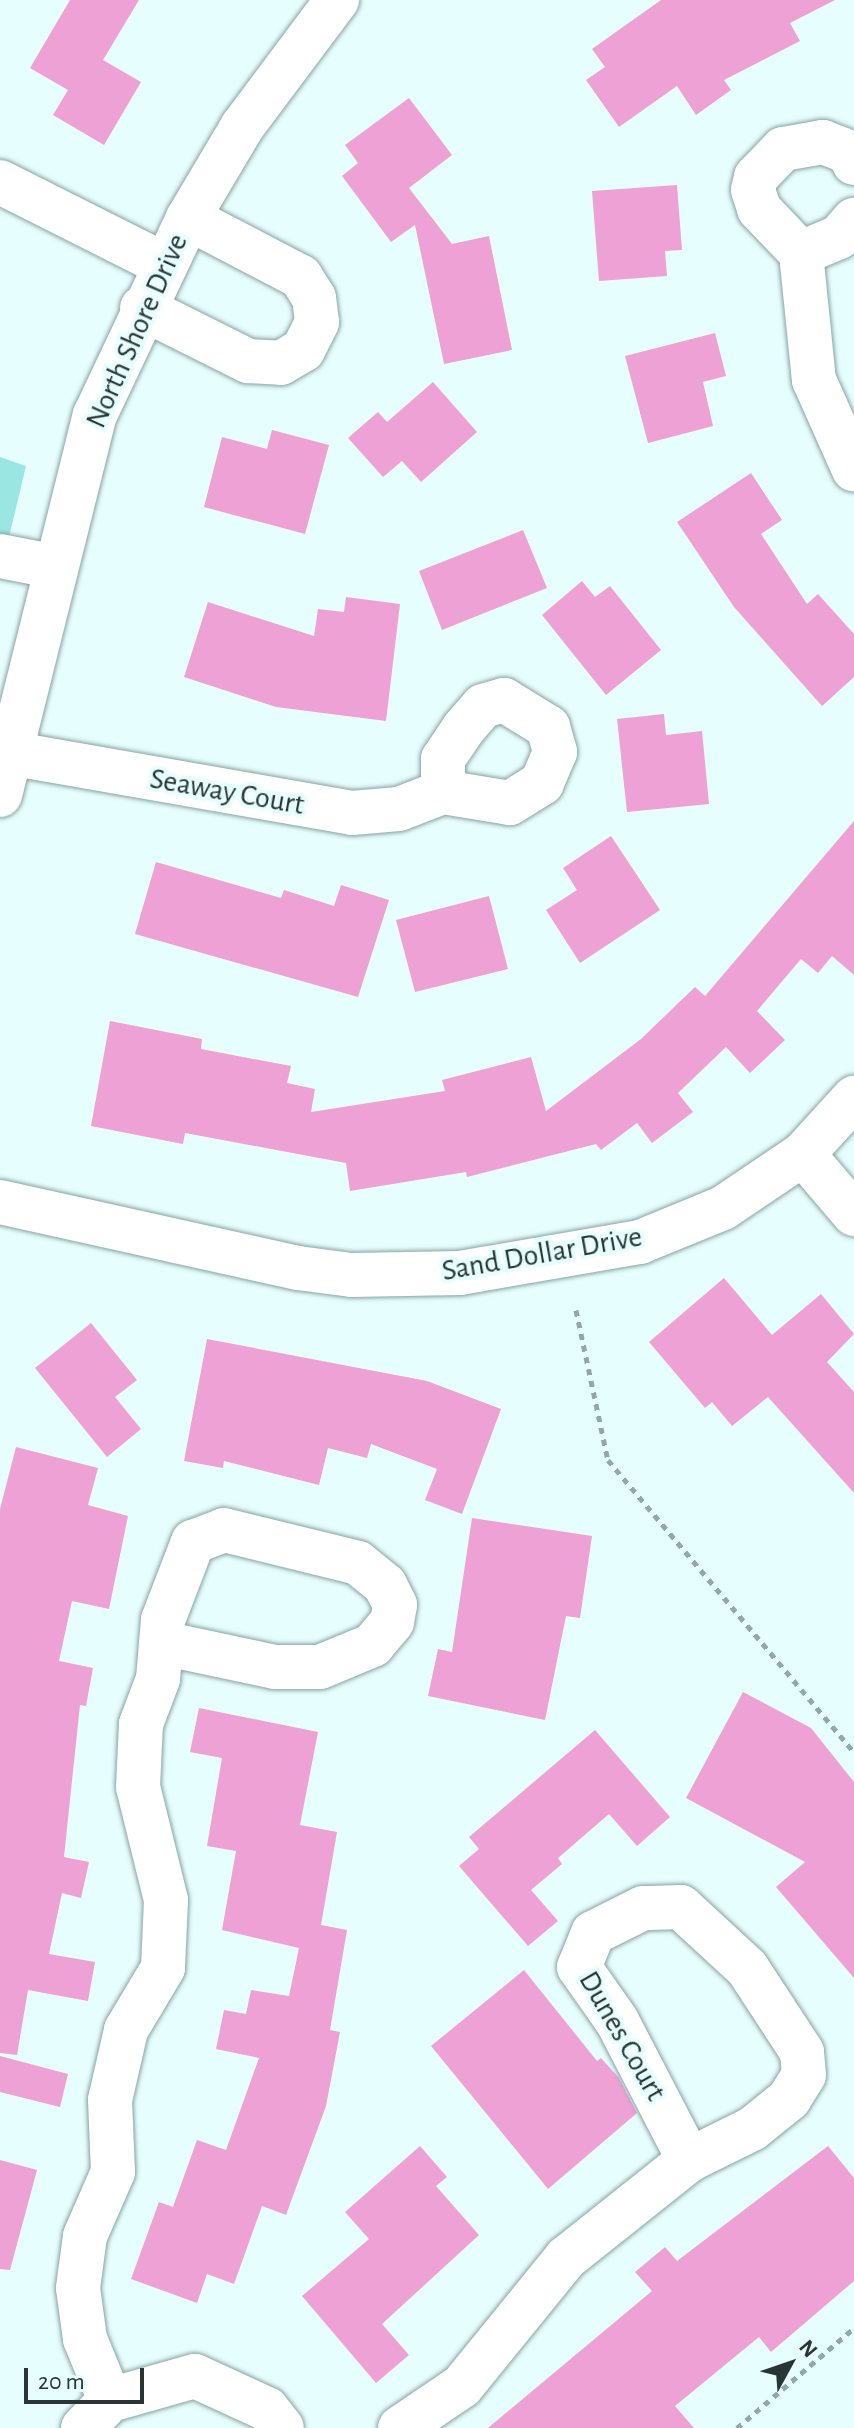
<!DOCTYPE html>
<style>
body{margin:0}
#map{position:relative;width:854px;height:2428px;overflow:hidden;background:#e6fefd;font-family:"Alegreya Sans",sans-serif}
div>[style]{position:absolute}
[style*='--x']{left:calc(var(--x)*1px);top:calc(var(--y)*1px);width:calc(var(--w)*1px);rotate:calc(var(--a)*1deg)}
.green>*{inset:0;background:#9ae6e3}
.building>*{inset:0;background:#eda1d5}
.path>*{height:5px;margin-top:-2.5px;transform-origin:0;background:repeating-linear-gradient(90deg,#94a7a7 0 6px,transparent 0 12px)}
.roads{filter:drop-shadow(0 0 2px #86a3a2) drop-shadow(0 0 2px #86a3a2)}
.minor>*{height:44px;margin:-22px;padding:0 22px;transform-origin:22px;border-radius:22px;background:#fff}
span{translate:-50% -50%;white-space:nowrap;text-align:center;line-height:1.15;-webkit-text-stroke:8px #e6fefd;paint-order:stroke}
.street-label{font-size:30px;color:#293535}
.north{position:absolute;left:750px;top:2324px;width:80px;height:80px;-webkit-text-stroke:6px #e6fefd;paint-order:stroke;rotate:50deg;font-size:22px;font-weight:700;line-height:32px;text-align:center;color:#293535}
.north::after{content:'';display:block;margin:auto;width:28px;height:36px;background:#293535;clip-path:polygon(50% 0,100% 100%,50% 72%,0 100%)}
.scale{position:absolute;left:24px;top:2368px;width:120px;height:36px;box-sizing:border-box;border:4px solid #293535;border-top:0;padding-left:10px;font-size:24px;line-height:28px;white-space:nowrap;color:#293535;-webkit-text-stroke:6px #e6fefd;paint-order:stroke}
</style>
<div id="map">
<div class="green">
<div style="clip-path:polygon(0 457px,26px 466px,0 575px)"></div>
</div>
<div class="building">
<div style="clip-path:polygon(70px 0,139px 0,103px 60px,141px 82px,104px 145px,53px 115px,68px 90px,30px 68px)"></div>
<div style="clip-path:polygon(661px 0,835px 0,790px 23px,800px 41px,724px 80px,731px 90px,696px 115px,677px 86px,619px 127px,586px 80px,605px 67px,592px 49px)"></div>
<div style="clip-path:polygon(409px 98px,452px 155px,409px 188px,452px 244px,489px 236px,512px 350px,444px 364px,415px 225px,391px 242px,342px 176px,358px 163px,345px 145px)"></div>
<div style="clip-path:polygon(677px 185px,682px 250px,665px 251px,667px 276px,599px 281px,592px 191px)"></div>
<div style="clip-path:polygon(715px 333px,726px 376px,703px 382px,713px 426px,648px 443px,625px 356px)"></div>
<div style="clip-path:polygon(433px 382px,477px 432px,421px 482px,402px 461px,383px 477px,348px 438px,378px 412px,387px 422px)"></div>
<div style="clip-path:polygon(272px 430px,329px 445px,305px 534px,204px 507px,222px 437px,267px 449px)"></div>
<div style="clip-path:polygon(751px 473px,782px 520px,761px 534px,807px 604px,818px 594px,854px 634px,854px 677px,822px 706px,734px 607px,677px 522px)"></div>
<div style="clip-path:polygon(523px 530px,547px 588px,442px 630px,419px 571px)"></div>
<div style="clip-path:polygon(582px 581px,595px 597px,610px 586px,661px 650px,606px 695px,542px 615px)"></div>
<div style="clip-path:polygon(346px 597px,400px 604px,386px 721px,276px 707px,184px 677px,208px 602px,314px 636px,318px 609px,344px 612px)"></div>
<div style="clip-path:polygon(664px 714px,666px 735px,702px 731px,709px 804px,627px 812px,617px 719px)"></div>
<div style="clip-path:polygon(854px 821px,854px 975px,832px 956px,818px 973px,801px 959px,757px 1011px,785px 1040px,750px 1073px,726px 1047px,678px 1093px,693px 1112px,652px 1143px,637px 1123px,601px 1150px,596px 1144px,467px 1177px,466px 1172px,350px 1191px,346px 1163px,185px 1133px,183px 1144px,91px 1126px,110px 1021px,202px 1039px,201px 1049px,291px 1066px,287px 1083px,315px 1089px,311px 1112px,445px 1091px,442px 1080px,531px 1057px,546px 1111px,641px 1039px,695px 987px,705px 996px)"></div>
<div style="clip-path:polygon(611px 836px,660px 910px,580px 963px,546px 910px,577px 890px,563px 868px)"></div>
<div style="clip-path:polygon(156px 862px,281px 898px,284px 890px,334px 906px,341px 885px,389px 900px,358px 997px,135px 934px)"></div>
<div style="clip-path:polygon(489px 896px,508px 969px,415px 992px,396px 920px)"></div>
<div style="clip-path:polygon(724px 1278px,772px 1335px,821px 1294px,854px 1334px,827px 1362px,854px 1392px,854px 1493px,768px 1397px,732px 1426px,712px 1402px,705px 1408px,649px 1342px)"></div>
<div style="clip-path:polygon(91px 1323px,137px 1380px,115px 1397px,141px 1429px,107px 1457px,35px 1368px)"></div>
<div style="clip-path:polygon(207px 1339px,427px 1381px,501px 1409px,462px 1514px,425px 1500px,437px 1469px,371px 1444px,367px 1458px,328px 1448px,319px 1485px,224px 1461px,223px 1468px,184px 1461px)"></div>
<div style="clip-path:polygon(16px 1447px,98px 1468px,88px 1505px,128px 1516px,109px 1609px,72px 1601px,59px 1661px,93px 1668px,86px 1706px,80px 1705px,64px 1857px,89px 1862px,81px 1898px,62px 1893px,49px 1954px,95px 1962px,88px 2001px,28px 1990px,17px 2055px,0 2053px,0 1509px)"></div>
<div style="clip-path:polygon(472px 1518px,592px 1536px,580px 1618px,566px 1616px,545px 1720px,428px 1696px,438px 1649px,452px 1652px)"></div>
<div style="clip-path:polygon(743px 1692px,811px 1728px,854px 1782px,854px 1978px,776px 1887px,805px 1862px,686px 1798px)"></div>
<div style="clip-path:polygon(199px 1708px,318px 1732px,300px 1825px,337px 1832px,321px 1925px,347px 1930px,330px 2030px,340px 2032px,326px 2106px,286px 2215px,262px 2206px,234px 2284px,207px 2274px,197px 2303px,131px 2279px,159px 2202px,173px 2207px,197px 2140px,226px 2150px,259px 2058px,216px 2049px,224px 2010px,246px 2014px,251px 1990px,289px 1996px,299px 1948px,222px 1930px,236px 1851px,207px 1846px,222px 1758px,190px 1752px)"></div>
<div style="clip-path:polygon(595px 1730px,670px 1817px,637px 1846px,609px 1814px,558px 1858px,562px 1864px,531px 1890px,558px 1921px,528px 1946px,459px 1866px,479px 1849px,469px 1837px)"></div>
<div style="clip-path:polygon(524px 1970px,597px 2061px,601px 2058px,619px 2078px,637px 2113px,548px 2189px,431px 2046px)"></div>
<div style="clip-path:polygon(0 2056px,68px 2074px,60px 2107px,0 2092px)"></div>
<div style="clip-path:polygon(420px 2146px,447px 2177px,436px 2186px,479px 2235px,382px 2324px,409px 2355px,376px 2383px,302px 2296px,369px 2239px,345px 2212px)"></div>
<div style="clip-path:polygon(828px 2146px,854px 2178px,854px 2281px,771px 2352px,759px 2337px,675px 2406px,694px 2428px,488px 2428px,652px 2291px,635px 2272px,665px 2247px,677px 2261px)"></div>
<div style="clip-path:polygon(0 2160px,37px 2170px,10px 2270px,0 2269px)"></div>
</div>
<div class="path">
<div style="--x:576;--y:1310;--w:153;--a:78"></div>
<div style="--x:608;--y:1460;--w:382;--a:49.9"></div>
<div style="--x:737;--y:2428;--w:154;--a:-40.5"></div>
</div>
<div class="roads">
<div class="minor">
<div style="--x:854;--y:163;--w:12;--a:-114"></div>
<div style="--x:849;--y:152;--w:28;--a:-159"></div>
<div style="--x:823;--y:142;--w:41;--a:170.1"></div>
<div style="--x:783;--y:149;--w:39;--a:134"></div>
<div style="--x:756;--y:177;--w:13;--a:103"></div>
<div style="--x:753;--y:190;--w:20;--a:72"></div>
<div style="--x:759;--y:209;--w:61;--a:46.3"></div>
<div style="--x:801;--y:253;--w:41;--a:-22.8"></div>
<div style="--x:839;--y:237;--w:23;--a:-49"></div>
<div style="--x:0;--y:182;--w:182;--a:26.7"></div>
<div style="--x:801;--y:253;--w:128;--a:84.2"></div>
<div style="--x:814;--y:380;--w:98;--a:66"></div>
<div style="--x:142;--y:308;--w:119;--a:26.6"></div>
<div style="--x:248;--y:361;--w:33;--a:3"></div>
<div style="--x:281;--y:363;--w:26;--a:-31"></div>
<div style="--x:303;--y:350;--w:31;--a:-63"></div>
<div style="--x:317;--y:322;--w:24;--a:-97"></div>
<div style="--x:314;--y:298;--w:25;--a:-122"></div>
<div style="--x:301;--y:277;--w:127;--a:-152.4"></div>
<div style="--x:0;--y:556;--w:57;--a:11.1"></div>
<div style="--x:504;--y:700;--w:52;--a:31.5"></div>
<div style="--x:548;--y:727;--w:26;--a:74"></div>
<div style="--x:555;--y:752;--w:34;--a:113"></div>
<div style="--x:542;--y:783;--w:38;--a:148"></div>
<div style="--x:510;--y:803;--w:68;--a:-170.7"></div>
<div style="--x:443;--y:792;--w:33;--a:-90"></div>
<div style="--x:443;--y:759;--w:36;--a:-56"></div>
<div style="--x:463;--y:729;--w:30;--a:-49"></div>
<div style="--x:483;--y:706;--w:22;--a:-16"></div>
<div style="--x:9;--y:753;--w:348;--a:9.9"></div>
<div style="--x:352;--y:813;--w:47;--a:-4.9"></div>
<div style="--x:399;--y:809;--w:47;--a:-21.1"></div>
<div style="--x:0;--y:795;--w:392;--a:-76"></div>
<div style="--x:95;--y:415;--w:218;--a:-64.7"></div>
<div style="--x:188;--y:218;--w:106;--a:-59.3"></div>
<div style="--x:242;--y:127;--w:159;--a:-53.2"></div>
<div style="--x:803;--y:1154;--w:79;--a:49.6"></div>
<div style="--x:0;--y:1202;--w:305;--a:12.5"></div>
<div style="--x:298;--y:1268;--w:54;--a:7.4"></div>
<div style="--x:352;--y:1275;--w:108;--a:-1.1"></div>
<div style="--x:460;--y:1273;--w:183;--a:-9.8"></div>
<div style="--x:640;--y:1242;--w:90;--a:-22.3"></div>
<div style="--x:723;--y:1208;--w:97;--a:-34"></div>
<div style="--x:803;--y:1154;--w:76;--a:-47.7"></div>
<div style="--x:110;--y:2400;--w:66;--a:-112.3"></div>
<div style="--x:85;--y:2339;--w:51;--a:-97.8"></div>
<div style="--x:78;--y:2288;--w:52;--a:-82.3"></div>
<div style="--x:85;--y:2236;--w:70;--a:-66.4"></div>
<div style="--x:113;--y:2172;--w:72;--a:-92.4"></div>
<div style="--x:110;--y:2100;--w:72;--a:-77.1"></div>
<div style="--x:126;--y:2030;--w:72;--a:-59.2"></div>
<div style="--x:163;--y:1968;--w:68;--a:-87.5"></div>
<div style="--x:166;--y:1900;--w:116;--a:-103.9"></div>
<div style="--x:138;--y:1787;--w:63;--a:-87.3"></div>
<div style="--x:141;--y:1724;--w:48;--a:-69.3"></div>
<div style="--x:158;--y:1679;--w:59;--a:-85.2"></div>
<div style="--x:163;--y:1620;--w:84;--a:-69"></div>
<div style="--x:193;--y:1542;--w:33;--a:-21"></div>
<div style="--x:224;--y:1530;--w:138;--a:13.8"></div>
<div style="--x:358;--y:1563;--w:35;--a:39"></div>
<div style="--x:385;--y:1585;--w:22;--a:63"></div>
<div style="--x:395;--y:1605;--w:17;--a:100"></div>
<div style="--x:392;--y:1622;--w:30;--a:130"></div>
<div style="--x:373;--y:1645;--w:57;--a:157.5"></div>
<div style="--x:320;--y:1667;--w:45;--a:180"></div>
<div style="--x:275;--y:1667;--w:116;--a:-168"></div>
<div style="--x:83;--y:2428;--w:39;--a:-46"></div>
<div style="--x:110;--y:2400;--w:88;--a:-15.8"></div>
<div style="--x:195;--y:2376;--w:79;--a:24.6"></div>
<div style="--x:267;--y:2409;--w:24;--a:52"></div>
<div style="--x:400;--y:2428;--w:75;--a:-34.1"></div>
<div style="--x:462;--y:2386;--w:165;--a:-50.9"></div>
<div style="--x:566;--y:2258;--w:157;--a:-38.5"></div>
<div style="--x:689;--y:2160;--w:70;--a:-26.2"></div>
<div style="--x:752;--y:2129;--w:48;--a:-39"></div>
<div style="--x:789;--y:2099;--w:28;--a:-58"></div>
<div style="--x:804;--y:2075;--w:23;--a:-95"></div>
<div style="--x:802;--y:2052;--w:100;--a:-123.2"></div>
<div style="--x:747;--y:1968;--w:90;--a:-137.3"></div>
<div style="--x:681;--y:1907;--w:38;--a:178"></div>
<div style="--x:643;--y:1908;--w:56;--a:153.4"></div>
<div style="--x:593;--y:1933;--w:37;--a:112"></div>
<div style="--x:579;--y:1967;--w:66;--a:54.9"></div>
<div style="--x:617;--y:2021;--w:157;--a:62.6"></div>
</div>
</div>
<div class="street-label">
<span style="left:137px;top:331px;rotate:-66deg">North Shore Drive</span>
<span style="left:227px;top:792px;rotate:10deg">Seaway Court</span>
<span style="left:542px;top:1254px;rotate:-10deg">Sand Dollar Drive</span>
<span style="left:622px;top:2036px;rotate:60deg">Dunes Court</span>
</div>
<div class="north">N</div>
<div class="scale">20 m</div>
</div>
